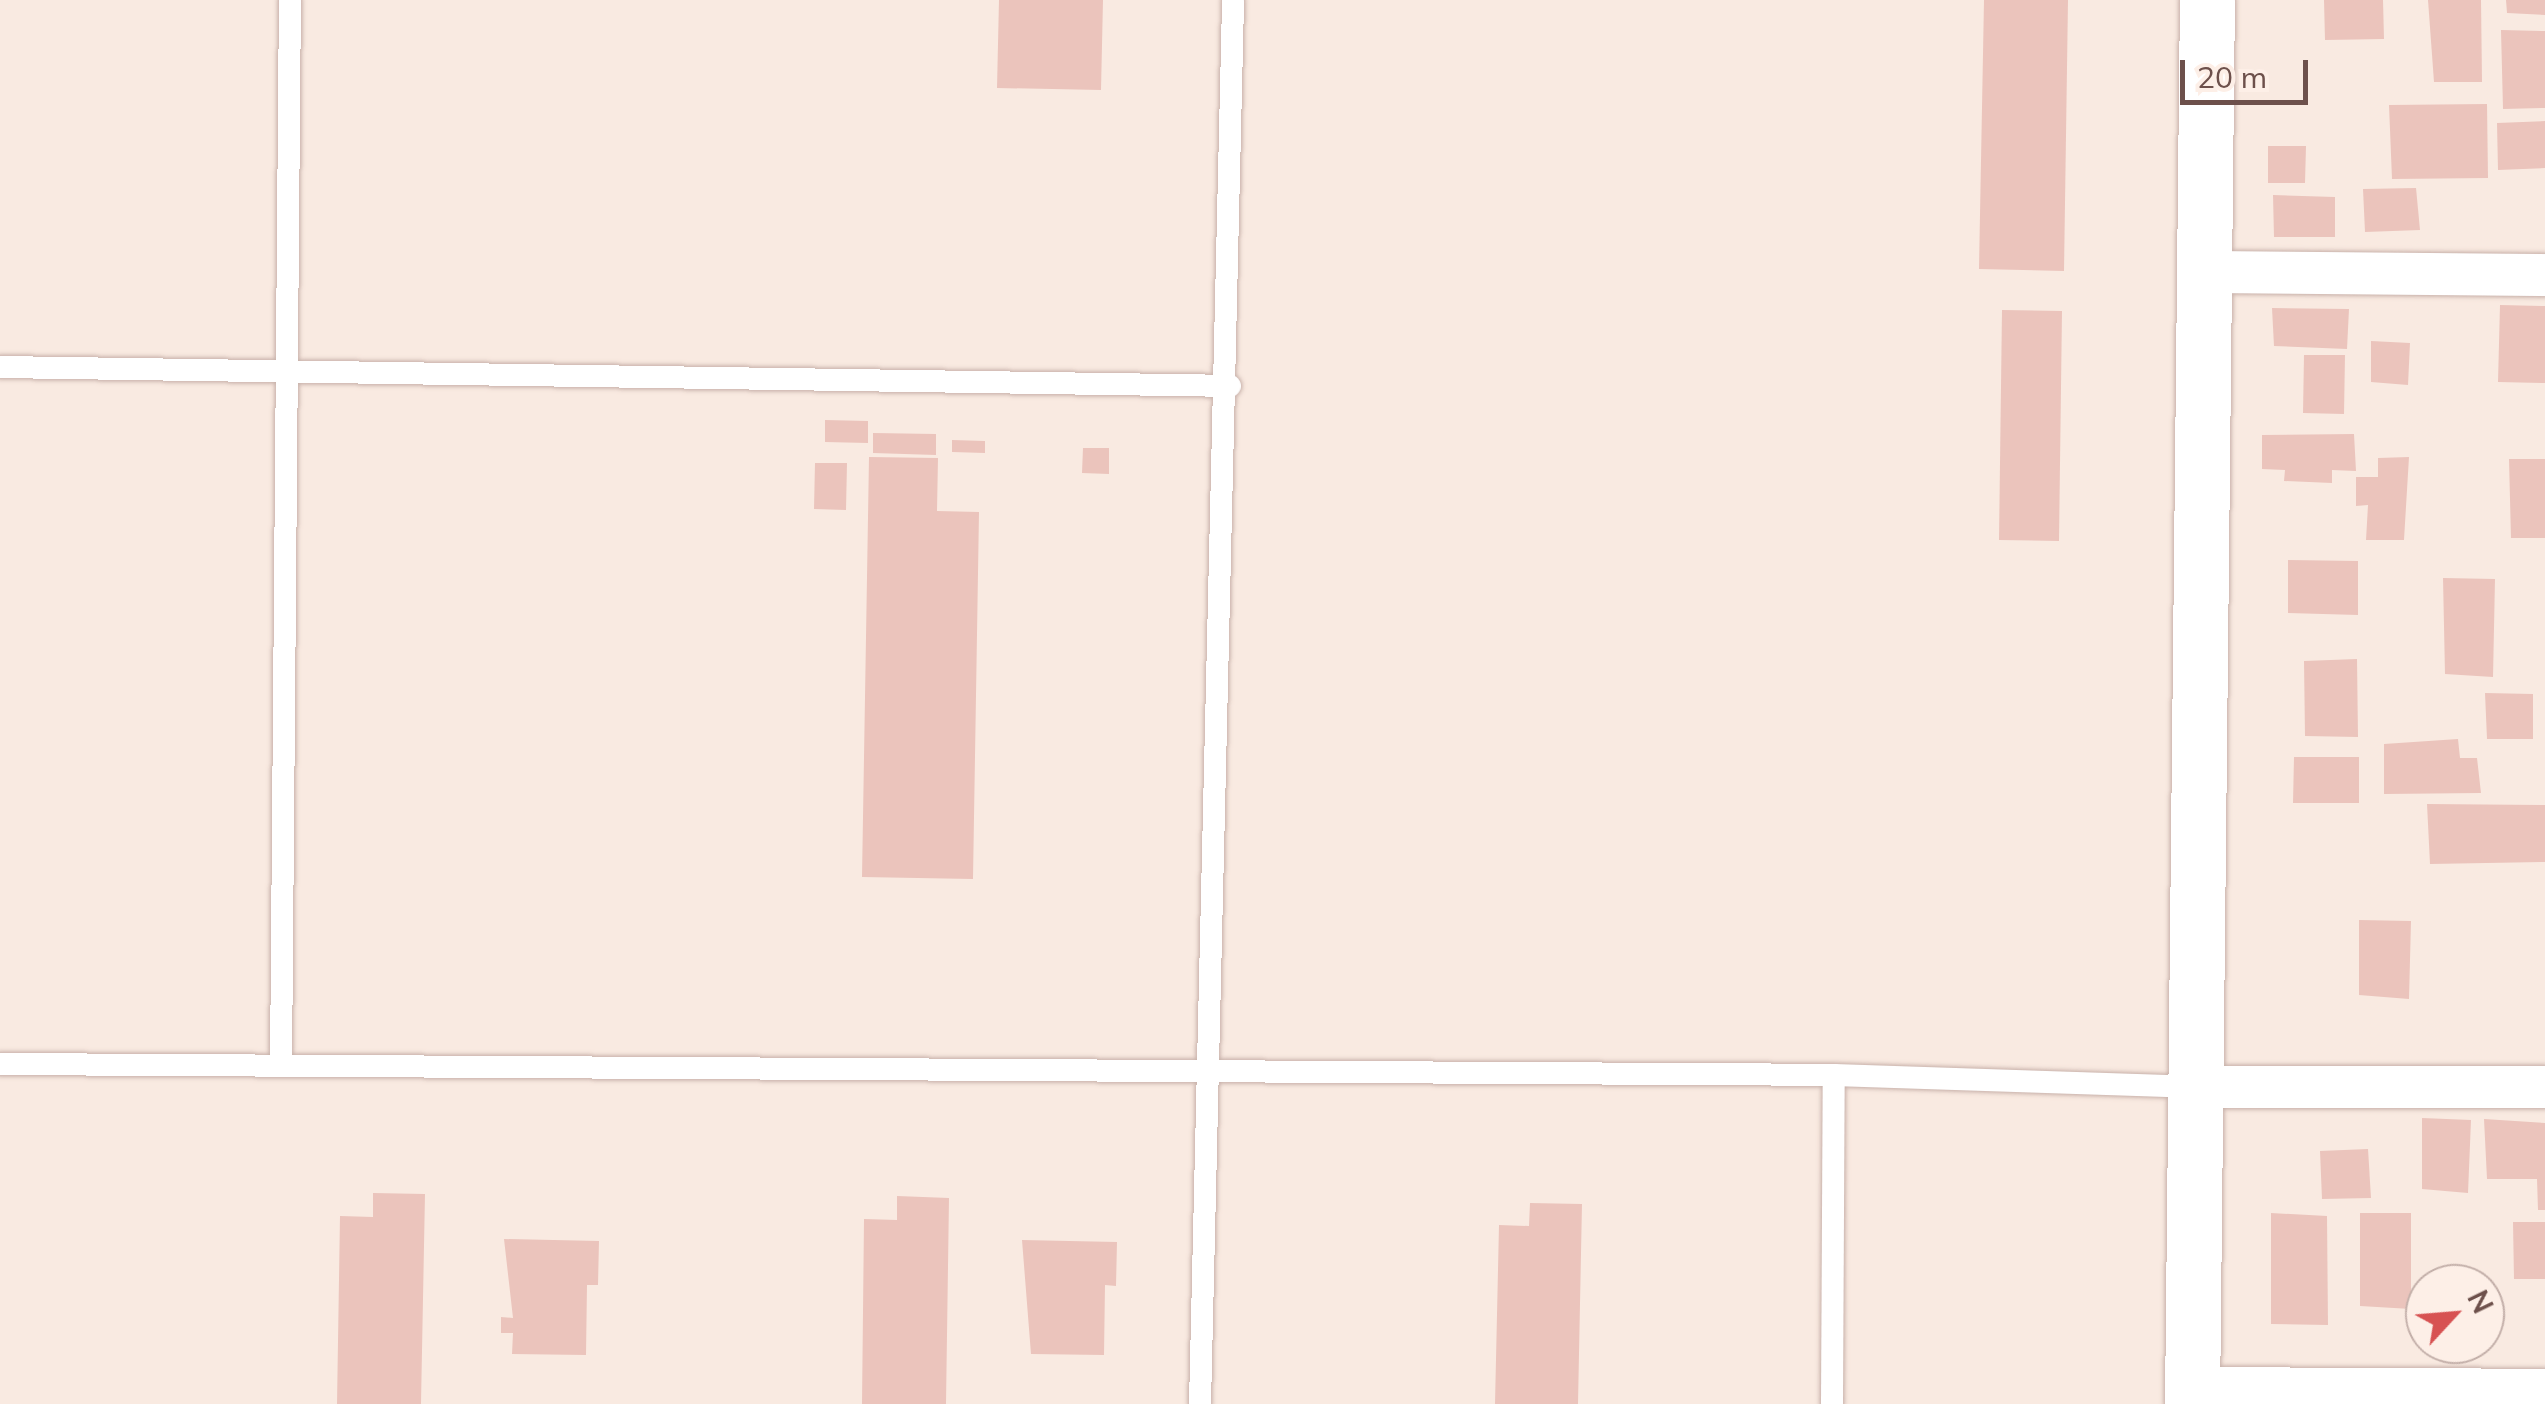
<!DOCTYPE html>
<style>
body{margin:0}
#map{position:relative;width:2545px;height:1404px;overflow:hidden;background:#f9eae1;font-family:Mulish,sans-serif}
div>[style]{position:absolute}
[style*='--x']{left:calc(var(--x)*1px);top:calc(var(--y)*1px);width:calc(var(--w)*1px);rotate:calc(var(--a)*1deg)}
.building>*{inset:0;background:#ebc4bc}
.roads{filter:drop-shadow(0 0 2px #c8b1aa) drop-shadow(0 0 2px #c8b1aa)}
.lane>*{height:22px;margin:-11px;padding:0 11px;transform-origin:11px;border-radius:11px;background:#fff}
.street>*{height:42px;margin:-21px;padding:0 21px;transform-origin:21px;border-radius:21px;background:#fff}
.secondary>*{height:55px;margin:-27.5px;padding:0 27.5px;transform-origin:27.5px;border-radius:27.5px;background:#fff}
span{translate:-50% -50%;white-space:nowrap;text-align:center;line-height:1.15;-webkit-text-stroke:8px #fdefe7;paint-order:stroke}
.north{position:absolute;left:2405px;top:1264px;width:100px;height:100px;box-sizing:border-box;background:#fdefe7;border:2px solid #c3afa9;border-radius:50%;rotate:64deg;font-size:28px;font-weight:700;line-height:40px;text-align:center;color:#6d504b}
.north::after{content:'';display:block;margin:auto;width:35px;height:45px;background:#d75252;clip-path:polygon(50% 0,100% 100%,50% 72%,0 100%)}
.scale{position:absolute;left:2180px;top:60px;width:128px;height:45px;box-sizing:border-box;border:5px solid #6d504b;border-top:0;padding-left:12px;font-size:30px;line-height:35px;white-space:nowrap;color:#6d504b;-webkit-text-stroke:8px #fdefe7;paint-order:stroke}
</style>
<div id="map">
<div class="building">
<div style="clip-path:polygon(999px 0,1103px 0,1101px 90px,997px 88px)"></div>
<div style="clip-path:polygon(1984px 0,2068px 0,2064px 271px,1979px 269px)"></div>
<div style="clip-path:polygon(2324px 0,2383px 0,2384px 39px,2325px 40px)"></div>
<div style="clip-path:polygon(2428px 0,2481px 0,2482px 82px,2434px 82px)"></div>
<div style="clip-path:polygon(2506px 0,2545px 0,2545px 15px,2507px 13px)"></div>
<div style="clip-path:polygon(2501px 30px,2545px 31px,2545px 108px,2503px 109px)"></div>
<div style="clip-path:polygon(2487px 104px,2488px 178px,2392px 179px,2389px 105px)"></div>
<div style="clip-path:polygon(2545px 121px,2545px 168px,2498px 170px,2497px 123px)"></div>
<div style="clip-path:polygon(2268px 146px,2306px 146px,2305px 183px,2268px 183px)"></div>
<div style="clip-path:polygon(2416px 188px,2420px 230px,2365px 232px,2363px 189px)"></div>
<div style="clip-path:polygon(2273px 195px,2335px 197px,2335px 237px,2274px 237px)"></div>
<div style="clip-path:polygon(2500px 305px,2545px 306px,2545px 383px,2498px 382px)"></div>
<div style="clip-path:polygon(2272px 308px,2349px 309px,2347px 349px,2274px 346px)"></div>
<div style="clip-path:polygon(2002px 310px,2062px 311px,2059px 541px,1999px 540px)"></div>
<div style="clip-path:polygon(2371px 341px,2410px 343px,2408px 385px,2371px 382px)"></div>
<div style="clip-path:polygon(2304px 355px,2345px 355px,2344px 414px,2303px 413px)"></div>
<div style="clip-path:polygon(825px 420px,868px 421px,868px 443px,825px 442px)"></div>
<div style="clip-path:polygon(873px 433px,936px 434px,936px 455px,873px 453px)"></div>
<div style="clip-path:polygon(2354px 434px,2356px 471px,2332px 470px,2332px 483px,2284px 481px,2285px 470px,2262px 469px,2262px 435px)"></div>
<div style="clip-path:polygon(952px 440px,985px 441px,985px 453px,952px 452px)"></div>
<div style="clip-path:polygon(1083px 448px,1109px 448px,1109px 474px,1082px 473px)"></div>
<div style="clip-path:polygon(869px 457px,938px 458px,937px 511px,979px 512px,973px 879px,862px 877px)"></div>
<div style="clip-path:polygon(2409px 457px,2404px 540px,2366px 540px,2368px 505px,2356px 506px,2356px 477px,2378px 477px,2378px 458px)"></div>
<div style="clip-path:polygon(2509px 459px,2545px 459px,2545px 538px,2511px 538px)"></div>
<div style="clip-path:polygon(815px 463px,847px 463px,846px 510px,814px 509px)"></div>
<div style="clip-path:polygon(2288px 560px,2358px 561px,2358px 615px,2288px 613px)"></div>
<div style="clip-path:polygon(2443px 578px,2495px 579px,2493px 677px,2445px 674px)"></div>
<div style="clip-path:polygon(2357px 659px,2358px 737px,2305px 736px,2304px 661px)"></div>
<div style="clip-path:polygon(2485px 693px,2533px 694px,2533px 739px,2487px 739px)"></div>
<div style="clip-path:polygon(2458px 739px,2460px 758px,2477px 758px,2481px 793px,2384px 794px,2384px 744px)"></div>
<div style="clip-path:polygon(2294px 757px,2359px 757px,2359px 803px,2293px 803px)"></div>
<div style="clip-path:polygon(2427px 804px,2545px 805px,2545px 862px,2430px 864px)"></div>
<div style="clip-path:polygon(2359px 920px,2411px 921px,2409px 999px,2359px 995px)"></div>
<div style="clip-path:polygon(2422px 1118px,2471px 1120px,2468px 1193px,2422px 1189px)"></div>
<div style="clip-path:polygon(2484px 1119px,2545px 1123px,2545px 1210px,2538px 1210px,2537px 1179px,2487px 1179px)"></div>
<div style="clip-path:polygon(2368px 1149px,2371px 1198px,2322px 1199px,2320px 1151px)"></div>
<div style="clip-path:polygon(373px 1193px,425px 1194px,421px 1404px,337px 1404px,340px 1216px,373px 1217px)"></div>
<div style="clip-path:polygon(897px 1196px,949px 1198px,946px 1404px,862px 1404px,864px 1219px,897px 1220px)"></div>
<div style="clip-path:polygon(1530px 1203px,1582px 1204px,1578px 1404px,1495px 1404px,1499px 1225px,1529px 1226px)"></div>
<div style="clip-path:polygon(2271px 1213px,2327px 1216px,2328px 1325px,2271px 1324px)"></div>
<div style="clip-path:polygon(2360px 1213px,2411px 1213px,2411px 1309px,2360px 1306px)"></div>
<div style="clip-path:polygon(2513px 1222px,2545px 1222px,2545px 1279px,2514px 1279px)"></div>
<div style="clip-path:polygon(504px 1239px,599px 1241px,598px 1285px,587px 1285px,586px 1355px,512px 1354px,513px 1333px,501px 1333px,501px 1317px,513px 1318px)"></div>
<div style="clip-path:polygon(1022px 1240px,1117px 1242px,1116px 1286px,1105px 1285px,1104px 1355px,1031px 1354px)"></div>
</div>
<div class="roads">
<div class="lane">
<div style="--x:0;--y:367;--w:1230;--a:0.88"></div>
<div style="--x:0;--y:1064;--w:1834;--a:0.34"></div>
<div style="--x:1834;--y:1075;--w:356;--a:1.9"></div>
<div style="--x:281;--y:1066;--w:1066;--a:-89.52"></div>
<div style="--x:1200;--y:1404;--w:1404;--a:-88.65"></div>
<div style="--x:1832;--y:1404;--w:329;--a:-89.7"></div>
</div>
<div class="street">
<div style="--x:2204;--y:272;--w:341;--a:0.5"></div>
<div style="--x:2190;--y:1087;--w:355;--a:0"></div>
<div style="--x:2192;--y:1388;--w:353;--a:0.3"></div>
</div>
<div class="secondary">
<div style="--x:2192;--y:1404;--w:1404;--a:-89.39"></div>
</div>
</div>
<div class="north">N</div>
<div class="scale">20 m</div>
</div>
